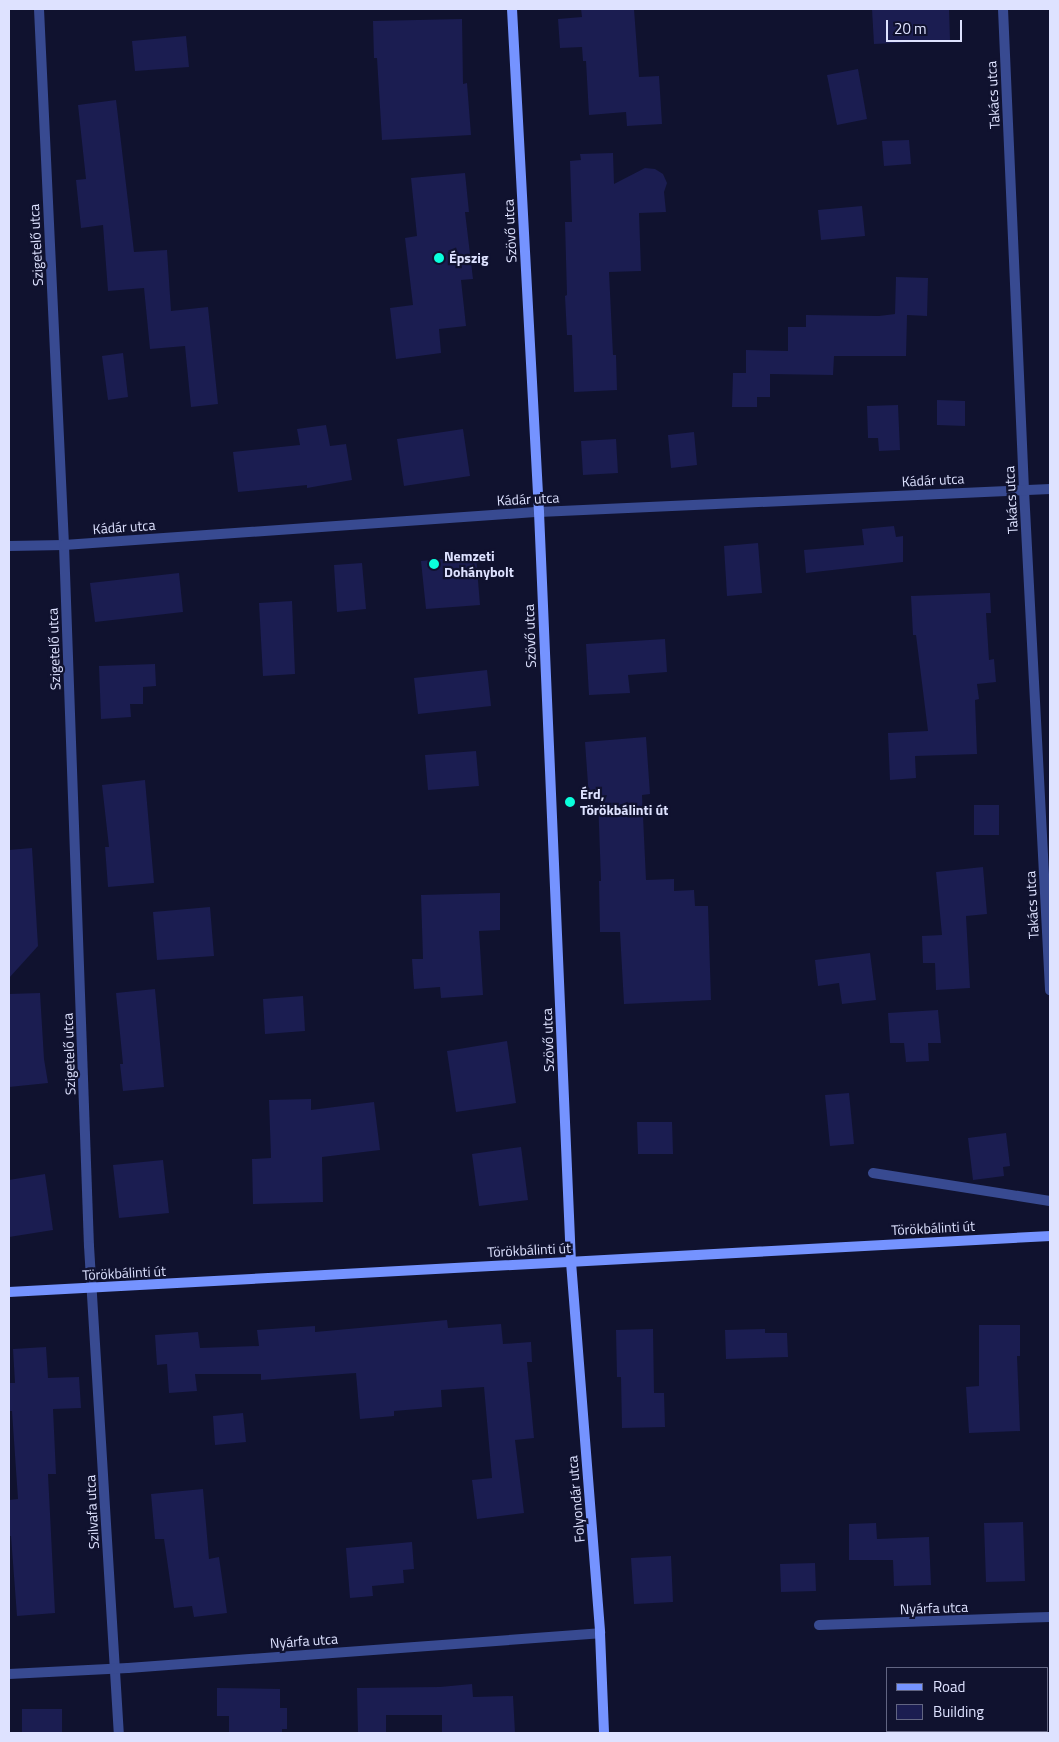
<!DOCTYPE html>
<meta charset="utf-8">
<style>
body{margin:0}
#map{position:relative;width:1059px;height:1742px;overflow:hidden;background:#10122f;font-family:"Titillium Web",sans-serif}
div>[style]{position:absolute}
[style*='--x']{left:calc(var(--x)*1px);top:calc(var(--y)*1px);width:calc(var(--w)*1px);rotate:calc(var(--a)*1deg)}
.building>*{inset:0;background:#1b1d51}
.lane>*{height:10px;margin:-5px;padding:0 5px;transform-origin:5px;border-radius:5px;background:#384a91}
.street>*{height:10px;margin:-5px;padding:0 5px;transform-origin:5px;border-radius:5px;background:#384a91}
.secondary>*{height:10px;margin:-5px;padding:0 5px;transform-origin:5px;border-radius:5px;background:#7593ff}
.dots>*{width:14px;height:14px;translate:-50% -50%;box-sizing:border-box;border:2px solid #10122f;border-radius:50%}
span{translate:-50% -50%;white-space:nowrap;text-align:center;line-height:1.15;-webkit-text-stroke:4.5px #10122f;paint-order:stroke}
.street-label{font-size:14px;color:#dee2ff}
.poi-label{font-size:14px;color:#dee2ff;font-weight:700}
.left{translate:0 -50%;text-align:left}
.frame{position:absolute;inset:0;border:10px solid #dee2ff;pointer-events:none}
.legend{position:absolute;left:886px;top:1667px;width:162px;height:65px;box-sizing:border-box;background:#10122f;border:1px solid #626582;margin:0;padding:6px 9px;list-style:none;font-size:15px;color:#dee2ff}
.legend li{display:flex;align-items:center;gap:10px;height:25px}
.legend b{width:25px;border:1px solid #626582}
.scale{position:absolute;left:886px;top:20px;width:76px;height:22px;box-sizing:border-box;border:2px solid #dee2ff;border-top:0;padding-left:6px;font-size:15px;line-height:18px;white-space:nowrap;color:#dee2ff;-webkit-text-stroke:4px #10122f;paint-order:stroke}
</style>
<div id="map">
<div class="building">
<div style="clip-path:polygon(581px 9px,634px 9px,639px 77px,659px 76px,662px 124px,627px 126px,626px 112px,589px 115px,586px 61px,583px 61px,582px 47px,560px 48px,558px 19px,582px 17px)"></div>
<div style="clip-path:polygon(872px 9px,949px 9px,950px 40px,874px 44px)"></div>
<div style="clip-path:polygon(462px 19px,463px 84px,467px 83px,471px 135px,382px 140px,377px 58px,374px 58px,373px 21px)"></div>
<div style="clip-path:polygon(186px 36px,189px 67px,135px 71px,132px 41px)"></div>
<div style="clip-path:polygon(858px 69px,867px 119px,837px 125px,827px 75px)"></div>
<div style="clip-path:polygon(116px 100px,134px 252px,167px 250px,171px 311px,208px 307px,218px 404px,191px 407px,185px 346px,150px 349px,144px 288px,108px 291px,103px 225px,81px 228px,76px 180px,86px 179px,78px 105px)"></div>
<div style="clip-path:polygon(909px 140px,911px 164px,884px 166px,882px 141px)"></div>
<div style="clip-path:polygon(613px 153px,614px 184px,645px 168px,655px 169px,663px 174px,667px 183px,664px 192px,666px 212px,639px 213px,641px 271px,609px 272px,613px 355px,616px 355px,617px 390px,574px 392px,572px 335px,567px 335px,565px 296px,567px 295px,565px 222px,572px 222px,570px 161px,581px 160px,580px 154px)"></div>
<div style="clip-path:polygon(465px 173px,469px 212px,465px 212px,473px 279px,461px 280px,466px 326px,439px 329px,441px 353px,396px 359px,390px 308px,413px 305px,405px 238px,417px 236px,411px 178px)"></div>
<div style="clip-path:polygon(862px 206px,865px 236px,821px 240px,818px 210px)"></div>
<div style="clip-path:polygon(896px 277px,928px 278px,927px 316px,907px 315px,906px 356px,834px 356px,833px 375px,770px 374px,770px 397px,757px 397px,757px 407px,732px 407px,733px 373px,746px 373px,746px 350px,788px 351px,788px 327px,806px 327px,806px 315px,879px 316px,895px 314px)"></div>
<div style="clip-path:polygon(123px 353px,128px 397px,108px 400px,102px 356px)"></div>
<div style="clip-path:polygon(937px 400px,965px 401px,965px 426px,937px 425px)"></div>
<div style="clip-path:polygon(898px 405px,900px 450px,879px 451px,878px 438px,868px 438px,867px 406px)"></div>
<div style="clip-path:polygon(326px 425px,330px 446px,346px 444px,352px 480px,307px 488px,307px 485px,238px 492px,233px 452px,300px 445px,297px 429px)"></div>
<div style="clip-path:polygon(463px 429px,470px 476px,404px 486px,397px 439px)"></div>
<div style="clip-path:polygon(694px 432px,697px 465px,671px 468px,668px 435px)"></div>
<div style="clip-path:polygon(616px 439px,618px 473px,583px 475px,581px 441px)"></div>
<div style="clip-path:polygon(894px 526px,896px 537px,903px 536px,903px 562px,806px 573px,804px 550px,864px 545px,862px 529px)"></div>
<div style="clip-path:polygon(758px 543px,762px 593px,727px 596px,724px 546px)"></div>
<div style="clip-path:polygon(476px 556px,480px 605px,426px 609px,421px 561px)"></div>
<div style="clip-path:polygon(362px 563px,366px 609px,337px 612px,334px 565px)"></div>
<div style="clip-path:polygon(179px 573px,183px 612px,95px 622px,90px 583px)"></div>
<div style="clip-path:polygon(990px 593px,991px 613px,986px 613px,989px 660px,994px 659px,996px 682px,977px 684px,979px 699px,975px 700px,977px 754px,915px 756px,916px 778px,890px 780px,888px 733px,928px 731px,916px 635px,913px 635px,911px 596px)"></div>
<div style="clip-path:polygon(292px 601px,295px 674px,263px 676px,259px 603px)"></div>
<div style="clip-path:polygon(665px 639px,667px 672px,628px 675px,630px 693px,589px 695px,586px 644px)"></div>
<div style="clip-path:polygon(155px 664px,156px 686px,143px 687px,143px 704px,130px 704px,131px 717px,101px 719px,99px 666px)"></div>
<div style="clip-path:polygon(487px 670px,491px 706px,418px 714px,414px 678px)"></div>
<div style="clip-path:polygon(646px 737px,650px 794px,642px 795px,646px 880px,674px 879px,674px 891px,694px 890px,695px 906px,708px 906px,711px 1000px,624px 1004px,620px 932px,600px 932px,599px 881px,601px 881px,598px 798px,589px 798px,585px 742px)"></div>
<div style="clip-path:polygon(476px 751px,479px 786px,428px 790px,425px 755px)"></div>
<div style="clip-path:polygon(145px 780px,154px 883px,108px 887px,105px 847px,109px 847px,102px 785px)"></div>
<div style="clip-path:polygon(974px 805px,999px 805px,999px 835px,974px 835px)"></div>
<div style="clip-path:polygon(32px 848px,38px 946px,9px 978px,9px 850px)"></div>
<div style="clip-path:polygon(983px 867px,987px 914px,966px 916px,970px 988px,936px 990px,935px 963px,923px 963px,922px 936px,942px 935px,936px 872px)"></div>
<div style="clip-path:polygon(500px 893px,500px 930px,479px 931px,483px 995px,441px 998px,440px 987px,414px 989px,412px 959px,423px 959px,421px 895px)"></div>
<div style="clip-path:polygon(210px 907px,214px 956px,157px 960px,153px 912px)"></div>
<div style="clip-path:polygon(870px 953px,876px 1000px,842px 1004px,839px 983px,818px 986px,815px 960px)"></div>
<div style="clip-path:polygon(155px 989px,164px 1087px,123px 1091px,120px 1064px,123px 1064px,116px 993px)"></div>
<div style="clip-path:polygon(40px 993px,44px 1059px,48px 1083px,9px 1087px,9px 994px)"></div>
<div style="clip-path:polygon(303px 996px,305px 1031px,265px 1034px,263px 999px)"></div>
<div style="clip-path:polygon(938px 1010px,941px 1043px,928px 1043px,929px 1061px,906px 1062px,904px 1043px,890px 1043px,888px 1013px)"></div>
<div style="clip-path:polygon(507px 1041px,516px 1103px,456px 1112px,447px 1051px)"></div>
<div style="clip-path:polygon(849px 1093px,854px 1144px,830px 1146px,825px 1095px)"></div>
<div style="clip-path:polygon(311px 1099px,311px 1110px,374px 1102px,380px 1150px,322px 1157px,323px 1202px,253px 1204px,252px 1159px,271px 1158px,269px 1100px)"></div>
<div style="clip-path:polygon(637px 1122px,672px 1122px,673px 1154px,638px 1154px)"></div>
<div style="clip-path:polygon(1006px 1133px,1010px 1166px,1003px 1167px,1004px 1176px,973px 1180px,968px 1138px)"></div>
<div style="clip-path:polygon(521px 1147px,528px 1200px,479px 1206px,472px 1154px)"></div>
<div style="clip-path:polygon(163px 1160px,169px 1213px,119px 1218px,113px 1165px)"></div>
<div style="clip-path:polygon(45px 1174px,53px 1230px,9px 1237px,9px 1180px)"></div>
<div style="clip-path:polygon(447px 1320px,448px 1328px,501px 1324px,503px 1344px,531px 1342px,532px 1362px,527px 1362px,534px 1438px,515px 1440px,524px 1513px,477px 1519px,472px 1480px,492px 1478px,484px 1387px,441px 1390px,442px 1407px,394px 1411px,394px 1416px,360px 1419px,356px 1373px,261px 1380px,261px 1374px,195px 1374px,197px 1391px,169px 1393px,167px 1364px,157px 1365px,155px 1335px,198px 1332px,200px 1348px,259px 1346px,257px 1330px,315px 1326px,315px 1332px)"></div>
<div style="clip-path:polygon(979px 1325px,1020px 1325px,1020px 1356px,1017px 1356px,1020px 1431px,969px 1433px,966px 1387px,979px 1386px)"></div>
<div style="clip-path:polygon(653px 1329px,654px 1393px,664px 1393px,665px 1427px,622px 1428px,621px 1377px,617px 1377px,616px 1330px)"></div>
<div style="clip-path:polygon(765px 1329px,765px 1333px,787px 1333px,788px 1357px,726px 1359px,725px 1330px)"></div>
<div style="clip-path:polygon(46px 1347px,48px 1378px,79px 1377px,81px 1408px,53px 1409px,56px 1474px,48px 1474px,55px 1613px,17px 1616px,11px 1536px,9px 1536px,9px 1500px,18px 1499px,12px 1411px,9px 1411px,9px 1383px,15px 1383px,13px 1349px)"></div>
<div style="clip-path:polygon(243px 1413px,246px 1442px,215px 1445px,213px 1416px)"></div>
<div style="clip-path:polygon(203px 1489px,209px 1559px,219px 1557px,227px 1613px,194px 1617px,192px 1606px,174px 1608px,164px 1539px,155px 1539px,151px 1494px)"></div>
<div style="clip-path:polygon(1023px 1522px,1025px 1581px,986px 1582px,984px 1523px)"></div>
<div style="clip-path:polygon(876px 1523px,877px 1539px,929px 1537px,931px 1585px,894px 1586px,893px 1560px,849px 1560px,849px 1524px)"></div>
<div style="clip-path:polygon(412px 1542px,414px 1569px,403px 1570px,404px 1583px,372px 1586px,373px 1596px,350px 1598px,346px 1548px)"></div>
<div style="clip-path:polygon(671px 1556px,673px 1602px,634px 1604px,631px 1558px)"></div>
<div style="clip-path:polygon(815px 1563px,816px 1591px,781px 1592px,780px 1564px)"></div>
<div style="clip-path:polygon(472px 1684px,473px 1697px,513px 1696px,515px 1733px,442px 1733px,442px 1715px,386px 1715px,386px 1733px,358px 1733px,357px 1688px,440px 1687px)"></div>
<div style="clip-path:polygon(217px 1688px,280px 1689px,280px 1708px,287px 1708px,287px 1729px,282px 1729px,282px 1733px,229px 1733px,229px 1716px,217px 1716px)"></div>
<div style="clip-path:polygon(22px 1709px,62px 1709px,62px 1733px,22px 1733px)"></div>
</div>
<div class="lane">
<div style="--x:873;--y:1173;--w:179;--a:9"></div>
</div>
<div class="street">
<div style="--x:39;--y:9;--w:537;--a:87.33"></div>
<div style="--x:64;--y:545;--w:701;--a:87.96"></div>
<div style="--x:89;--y:1246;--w:488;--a:86.5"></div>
<div style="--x:1003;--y:9;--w:481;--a:87.5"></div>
<div style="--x:1024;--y:490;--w:501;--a:87.02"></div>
<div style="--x:9;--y:546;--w:55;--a:-1"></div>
<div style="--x:64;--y:545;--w:476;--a:-4"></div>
<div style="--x:539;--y:512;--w:512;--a:-2.58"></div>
<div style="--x:819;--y:1625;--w:231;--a:-2"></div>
<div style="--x:9;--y:1674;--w:119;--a:-2.9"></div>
<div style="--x:128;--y:1668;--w:473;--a:-4.2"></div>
</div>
<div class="secondary">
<div style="--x:512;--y:9;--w:504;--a:86.93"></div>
<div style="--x:539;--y:512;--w:751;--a:87.56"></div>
<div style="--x:571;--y:1262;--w:372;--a:85.5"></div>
<div style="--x:600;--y:1633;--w:100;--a:87.7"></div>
<div style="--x:9;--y:1292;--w:1043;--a:-3.08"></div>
</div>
<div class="dots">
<div style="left:439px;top:258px;background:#0affdc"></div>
<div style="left:434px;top:564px;background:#0affdc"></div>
<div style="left:570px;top:802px;background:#0affdc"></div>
</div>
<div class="street-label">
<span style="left:993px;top:95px;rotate:-93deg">Takács utca</span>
<span style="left:510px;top:231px;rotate:-93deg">Szövő utca</span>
<span style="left:36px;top:245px;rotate:-93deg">Szigetelő utca</span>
<span style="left:933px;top:480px;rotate:-3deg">Kádár utca</span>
<span style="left:528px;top:499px;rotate:-3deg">Kádár utca</span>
<span style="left:1011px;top:500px;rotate:-93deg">Takács utca</span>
<span style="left:124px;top:527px;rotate:-4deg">Kádár utca</span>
<span style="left:530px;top:636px;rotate:-92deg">Szövő utca</span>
<span style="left:54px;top:649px;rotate:-92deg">Szigetelő utca</span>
<span style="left:1032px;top:905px;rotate:-93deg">Takács utca</span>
<span style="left:548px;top:1040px;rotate:-92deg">Szövő utca</span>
<span style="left:69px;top:1054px;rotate:-92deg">Szigetelő utca</span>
<span style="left:933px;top:1228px;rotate:-3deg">Törökbálinti út</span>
<span style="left:529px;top:1250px;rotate:-3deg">Törökbálinti út</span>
<span style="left:124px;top:1273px;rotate:-3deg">Törökbálinti út</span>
<span style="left:576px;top:1499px;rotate:-95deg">Folyondár utca</span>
<span style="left:92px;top:1512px;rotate:-93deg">Szilvafa utca</span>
<span style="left:934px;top:1608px;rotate:-2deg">Nyárfa utca</span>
<span style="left:304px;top:1641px;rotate:-4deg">Nyárfa utca</span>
</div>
<div class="poi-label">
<span class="left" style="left:449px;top:258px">Épszig</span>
<span class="left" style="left:444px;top:564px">Nemzeti<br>Dohánybolt</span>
<span class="left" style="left:580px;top:802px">Érd,<br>Törökbálinti út</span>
</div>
<div class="frame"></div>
<ul class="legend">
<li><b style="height:6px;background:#7593ff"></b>Road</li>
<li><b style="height:14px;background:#1b1d51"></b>Building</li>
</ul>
<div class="scale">20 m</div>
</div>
